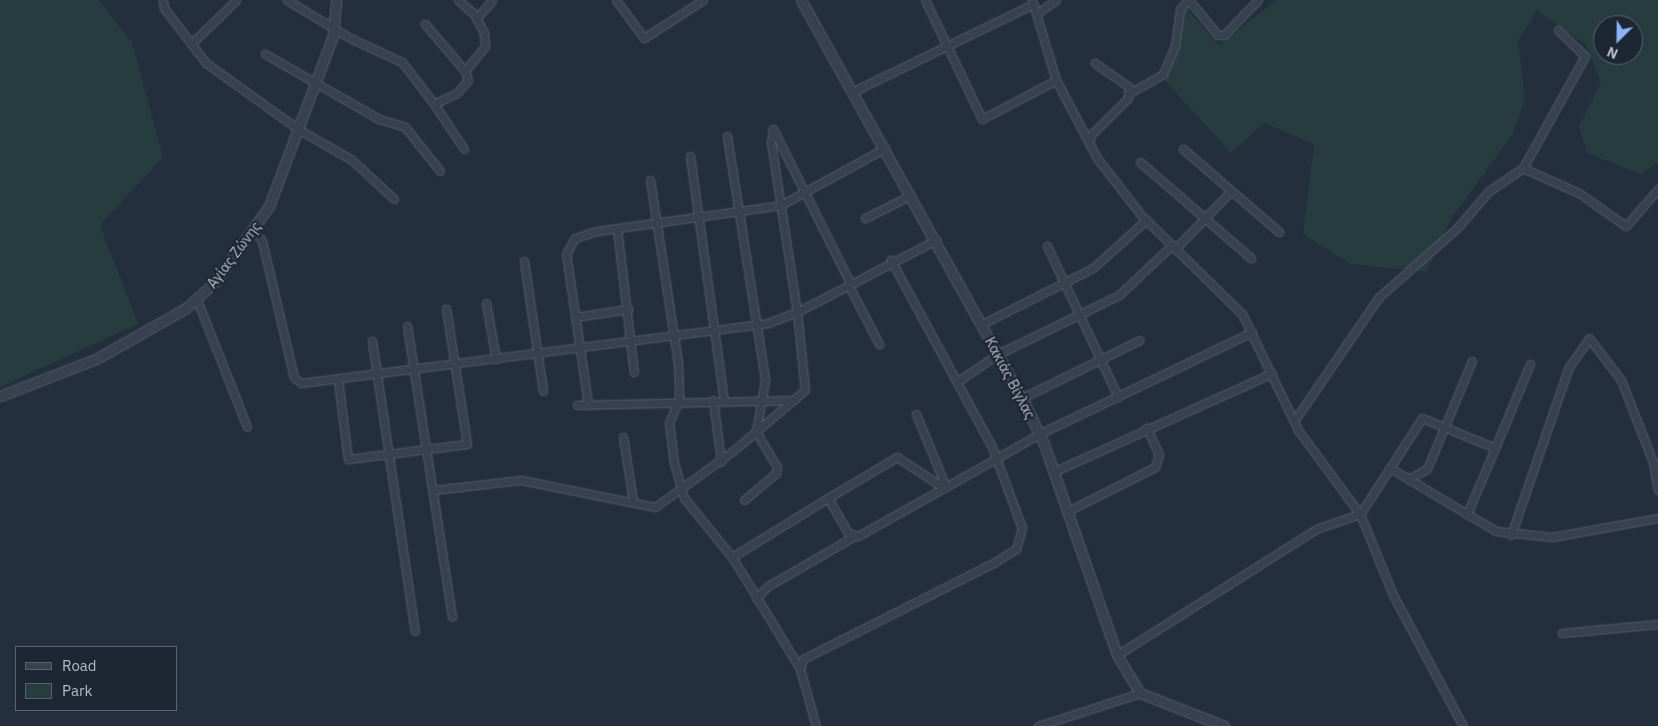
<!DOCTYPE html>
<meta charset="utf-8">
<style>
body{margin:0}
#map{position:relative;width:1658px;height:726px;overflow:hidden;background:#242f3e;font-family:"IBM Plex Sans",sans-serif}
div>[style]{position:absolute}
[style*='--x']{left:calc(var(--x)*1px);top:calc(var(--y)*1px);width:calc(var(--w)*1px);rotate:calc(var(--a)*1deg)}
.green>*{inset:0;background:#263c3f}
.roads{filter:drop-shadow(0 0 1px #565f6c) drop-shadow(0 0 1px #565f6c)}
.minor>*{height:7px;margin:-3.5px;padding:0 3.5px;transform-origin:3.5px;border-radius:3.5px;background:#38414e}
.tertiary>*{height:9px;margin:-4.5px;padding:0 4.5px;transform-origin:4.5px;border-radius:4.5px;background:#38414e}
span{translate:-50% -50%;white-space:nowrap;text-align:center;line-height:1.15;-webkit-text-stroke:4.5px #1d2633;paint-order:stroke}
.street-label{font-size:14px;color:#b4bcc9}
.legend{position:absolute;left:15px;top:646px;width:162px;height:65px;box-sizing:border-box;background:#1d2633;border:1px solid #59626f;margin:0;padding:6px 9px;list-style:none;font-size:15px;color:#b4bcc9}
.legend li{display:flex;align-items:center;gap:10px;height:25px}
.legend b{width:25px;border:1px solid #59626f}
.north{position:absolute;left:1593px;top:15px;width:50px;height:50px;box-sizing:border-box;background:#1d2633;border:1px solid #59626f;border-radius:50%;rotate:203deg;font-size:14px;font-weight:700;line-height:20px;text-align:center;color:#b4bcc9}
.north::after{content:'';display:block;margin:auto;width:18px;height:22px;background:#8ab4f8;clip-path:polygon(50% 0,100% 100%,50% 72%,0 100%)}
</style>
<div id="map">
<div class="green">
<div style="clip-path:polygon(0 0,98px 0,132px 42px,163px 157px,100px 225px,138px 324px,0 387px)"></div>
<div style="clip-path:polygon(evenodd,1276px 0,1658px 0,1658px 163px,1640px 174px,1587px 153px,1579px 126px,1601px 83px,1586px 45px,1537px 10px,1518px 41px,1525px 100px,1512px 135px,1450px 220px,1427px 272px,1350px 264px,1303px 234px,1314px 144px,1264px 123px,1231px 153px,1165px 81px,1186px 8px,1219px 45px,1276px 0,1603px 25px,1633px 25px,1633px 55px,1603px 55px,1603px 25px)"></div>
</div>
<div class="roads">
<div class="minor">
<div style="--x:163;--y:0;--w:8;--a:83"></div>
<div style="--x:164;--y:8;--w:69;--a:52.6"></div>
<div style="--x:206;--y:63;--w:113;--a:35.7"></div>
<div style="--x:298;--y:129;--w:62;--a:29.9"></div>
<div style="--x:352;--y:160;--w:57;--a:42.9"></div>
<div style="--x:287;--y:0;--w:74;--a:31.1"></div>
<div style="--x:350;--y:38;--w:57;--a:24.8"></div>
<div style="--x:402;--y:62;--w:53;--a:52.7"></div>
<div style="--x:434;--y:104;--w:25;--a:-26"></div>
<div style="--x:457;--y:93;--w:17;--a:-50"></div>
<div style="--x:468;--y:80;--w:9;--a:-108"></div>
<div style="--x:616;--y:0;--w:47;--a:53.6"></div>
<div style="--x:644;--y:38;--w:70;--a:-32.8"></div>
<div style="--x:925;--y:0;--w:132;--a:64.4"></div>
<div style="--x:982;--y:119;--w:84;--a:-27.8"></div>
<div style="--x:1032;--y:0;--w:84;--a:73.3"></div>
<div style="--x:1056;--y:80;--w:88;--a:62.3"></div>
<div style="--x:1097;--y:158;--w:72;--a:52.3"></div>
<div style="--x:1141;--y:215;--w:141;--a:44.4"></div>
<div style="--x:1242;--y:314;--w:129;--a:64.2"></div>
<div style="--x:1298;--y:430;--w:104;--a:53.6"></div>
<div style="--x:1360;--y:514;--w:87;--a:67.8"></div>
<div style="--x:1393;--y:595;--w:149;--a:61.9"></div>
<div style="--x:1189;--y:0;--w:45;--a:50.4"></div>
<div style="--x:1218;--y:35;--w:6;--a:0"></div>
<div style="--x:1224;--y:35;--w:49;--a:-45.8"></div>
<div style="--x:1036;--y:14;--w:24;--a:-35"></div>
<div style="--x:477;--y:18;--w:23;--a:-50"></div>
<div style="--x:425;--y:24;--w:62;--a:49.6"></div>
<div style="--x:465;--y:71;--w:32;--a:-51"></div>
<div style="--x:485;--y:46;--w:13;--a:-94"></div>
<div style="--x:484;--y:33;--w:21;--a:-118"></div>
<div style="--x:474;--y:14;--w:21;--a:-139"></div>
<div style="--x:1558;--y:30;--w:37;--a:44"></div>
<div style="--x:1585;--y:56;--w:128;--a:119"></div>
<div style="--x:1523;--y:168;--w:61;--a:24.1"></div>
<div style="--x:1579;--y:193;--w:57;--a:35.1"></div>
<div style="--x:1626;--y:226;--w:49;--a:-49.1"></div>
<div style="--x:191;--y:44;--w:63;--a:-44.4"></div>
<div style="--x:265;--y:54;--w:131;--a:29.7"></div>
<div style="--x:379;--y:119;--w:27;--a:17"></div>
<div style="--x:405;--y:127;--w:56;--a:51.5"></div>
<div style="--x:854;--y:91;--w:199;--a:-25.9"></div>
<div style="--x:1128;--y:94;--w:40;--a:-29.7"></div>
<div style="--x:1163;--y:74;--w:30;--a:-67"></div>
<div style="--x:1175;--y:46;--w:37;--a:-82"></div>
<div style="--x:1180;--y:9;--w:12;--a:-48"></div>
<div style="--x:434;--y:104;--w:54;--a:56.3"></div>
<div style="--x:727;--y:136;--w:247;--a:81.1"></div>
<div style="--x:765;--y:380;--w:53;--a:99.8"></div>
<div style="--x:756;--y:432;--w:41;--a:59"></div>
<div style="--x:777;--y:467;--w:6;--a:99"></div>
<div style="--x:776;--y:473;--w:42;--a:139.8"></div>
<div style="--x:1089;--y:142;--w:7;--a:-74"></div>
<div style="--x:1091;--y:135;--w:52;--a:-45"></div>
<div style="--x:1128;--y:98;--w:11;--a:-85"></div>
<div style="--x:1129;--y:87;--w:42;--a:-144.8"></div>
<div style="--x:1183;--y:149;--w:127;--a:40.8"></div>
<div style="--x:690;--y:156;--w:246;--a:82.1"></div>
<div style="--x:1140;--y:162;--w:147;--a:40.9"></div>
<div style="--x:650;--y:180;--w:186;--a:81.3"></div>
<div style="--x:678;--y:364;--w:36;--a:88"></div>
<div style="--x:679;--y:400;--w:24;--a:114"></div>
<div style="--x:669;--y:422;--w:41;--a:83"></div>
<div style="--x:674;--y:463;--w:36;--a:74"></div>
<div style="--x:684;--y:498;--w:76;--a:50.9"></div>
<div style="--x:865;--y:218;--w:51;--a:-26.6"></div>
<div style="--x:617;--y:228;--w:145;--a:83.3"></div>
<div style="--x:254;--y:231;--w:13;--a:51"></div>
<div style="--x:262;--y:241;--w:140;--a:76.8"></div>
<div style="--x:294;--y:377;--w:9;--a:41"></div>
<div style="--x:301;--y:383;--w:471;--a:-7.3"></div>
<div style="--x:768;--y:323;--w:31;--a:-21"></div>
<div style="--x:797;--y:312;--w:171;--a:-98.7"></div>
<div style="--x:771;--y:143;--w:14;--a:-82"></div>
<div style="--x:773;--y:129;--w:172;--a:63.4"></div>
<div style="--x:1047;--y:246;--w:167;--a:64.8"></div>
<div style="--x:1175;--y:249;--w:79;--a:-46"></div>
<div style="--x:524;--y:261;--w:131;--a:81.7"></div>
<div style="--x:848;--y:284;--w:68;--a:62.7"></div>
<div style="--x:197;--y:300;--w:136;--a:68.5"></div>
<div style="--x:486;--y:303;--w:57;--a:79.9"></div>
<div style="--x:575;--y:317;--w:54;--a:-8.6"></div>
<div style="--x:982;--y:324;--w:124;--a:-26.8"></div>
<div style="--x:1093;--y:268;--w:72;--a:-42.2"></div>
<div style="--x:407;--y:326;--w:294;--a:81.2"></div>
<div style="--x:372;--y:341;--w:293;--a:81.6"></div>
<div style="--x:338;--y:380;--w:80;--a:82.8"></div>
<div style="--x:348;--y:459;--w:120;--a:-7.2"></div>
<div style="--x:467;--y:444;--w:137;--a:-98.8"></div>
<div style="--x:958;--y:381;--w:48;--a:-34"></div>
<div style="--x:998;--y:354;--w:135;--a:-26"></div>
<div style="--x:1119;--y:295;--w:73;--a:-43.3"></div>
<div style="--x:1022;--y:398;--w:131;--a:-26.2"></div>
<div style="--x:713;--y:400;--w:62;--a:82.5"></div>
<div style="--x:588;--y:404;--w:152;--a:-98.3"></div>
<div style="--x:566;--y:254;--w:18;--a:-61"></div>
<div style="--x:575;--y:238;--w:23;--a:-18"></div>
<div style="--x:597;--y:231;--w:186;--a:-8"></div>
<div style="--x:781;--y:205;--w:119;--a:-28.7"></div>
<div style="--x:577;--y:405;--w:217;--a:-1.3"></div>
<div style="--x:916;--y:414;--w:79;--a:67.7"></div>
<div style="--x:1294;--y:421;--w:150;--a:-55.6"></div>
<div style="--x:1379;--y:297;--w:104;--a:-41.5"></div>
<div style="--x:1457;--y:228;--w:49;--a:-49.1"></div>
<div style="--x:1489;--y:191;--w:41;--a:-34.1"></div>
<div style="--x:623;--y:437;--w:65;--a:81.1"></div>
<div style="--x:1495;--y:448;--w:91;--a:-67.4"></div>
<div style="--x:1053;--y:472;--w:240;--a:-24.3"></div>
<div style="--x:1408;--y:479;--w:21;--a:-28"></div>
<div style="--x:1427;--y:469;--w:117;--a:-67.4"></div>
<div style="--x:944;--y:488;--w:56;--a:-146.6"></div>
<div style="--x:897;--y:457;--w:80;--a:149.3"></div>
<div style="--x:828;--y:498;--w:40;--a:60.3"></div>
<div style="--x:848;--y:533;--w:10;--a:17"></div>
<div style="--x:858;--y:536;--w:159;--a:-29.3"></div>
<div style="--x:997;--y:458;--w:48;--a:-29.7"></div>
<div style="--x:1039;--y:434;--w:236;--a:-25.6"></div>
<div style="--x:434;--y:490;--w:88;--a:-6.6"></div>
<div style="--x:521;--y:480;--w:137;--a:11.4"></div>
<div style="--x:655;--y:507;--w:96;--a:-35.7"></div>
<div style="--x:733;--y:451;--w:94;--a:-40.3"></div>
<div style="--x:805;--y:390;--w:78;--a:-95.9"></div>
<div style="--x:797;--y:312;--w:157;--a:-27.4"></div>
<div style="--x:1066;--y:512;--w:100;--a:-26.8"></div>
<div style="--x:1155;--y:467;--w:13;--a:-72"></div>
<div style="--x:1159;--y:455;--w:30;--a:-114"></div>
<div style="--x:1467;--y:514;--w:34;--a:30"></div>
<div style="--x:1496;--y:531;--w:56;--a:6.1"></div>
<div style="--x:1552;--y:537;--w:108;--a:-10.2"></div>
<div style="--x:1511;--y:535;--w:178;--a:-71"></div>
<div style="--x:1569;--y:367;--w:35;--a:-55"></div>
<div style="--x:1589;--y:338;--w:53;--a:52.7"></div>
<div style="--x:1621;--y:380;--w:88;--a:68.7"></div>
<div style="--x:1653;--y:462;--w:28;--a:80"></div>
<div style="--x:756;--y:598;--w:17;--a:-45"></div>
<div style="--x:768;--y:586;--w:98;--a:-30"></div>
<div style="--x:1562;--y:633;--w:96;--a:-5.4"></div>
<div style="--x:1117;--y:655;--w:236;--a:-32.3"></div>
<div style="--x:1316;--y:529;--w:46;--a:-18.8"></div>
<div style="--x:1360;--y:514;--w:114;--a:-57.1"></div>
<div style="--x:1422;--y:418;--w:79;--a:22.3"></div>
<div style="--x:1495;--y:448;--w:72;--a:113"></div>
<div style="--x:1467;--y:514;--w:90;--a:-149.1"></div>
<div style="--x:799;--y:667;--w:129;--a:-121.3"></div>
<div style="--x:732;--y:557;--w:113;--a:-31.6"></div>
<div style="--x:816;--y:726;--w:59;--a:-105.7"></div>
<div style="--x:800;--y:669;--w:10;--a:-73"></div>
<div style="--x:803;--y:659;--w:215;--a:-26.8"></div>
<div style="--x:995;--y:562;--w:25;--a:-32"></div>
<div style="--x:1016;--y:549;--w:22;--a:-74"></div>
<div style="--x:1022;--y:528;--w:86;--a:-110.3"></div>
<div style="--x:992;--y:447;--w:213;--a:-118.4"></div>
<div style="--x:1038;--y:726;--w:107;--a:-17.9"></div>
</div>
<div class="tertiary">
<div style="--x:801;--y:0;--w:455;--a:61"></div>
<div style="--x:1022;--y:398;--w:51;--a:64.4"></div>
<div style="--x:1044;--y:444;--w:223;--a:70.9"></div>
<div style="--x:1117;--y:655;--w:44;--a:58.8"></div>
<div style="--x:1140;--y:693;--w:90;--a:21.4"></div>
<div style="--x:0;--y:396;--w:103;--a:-21.1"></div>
<div style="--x:96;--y:359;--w:103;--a:-29.5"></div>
<div style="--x:186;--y:308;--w:39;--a:-42"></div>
<div style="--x:215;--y:282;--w:93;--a:-54.6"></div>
<div style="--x:269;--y:206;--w:182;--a:-69.4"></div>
<div style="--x:333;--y:36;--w:36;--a:-85"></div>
</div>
</div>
<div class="street-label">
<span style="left:234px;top:255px;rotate:-53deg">Αγίας Ζώνης</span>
<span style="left:1010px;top:378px;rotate:62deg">Κακιάς Βίγλας</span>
</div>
<ul class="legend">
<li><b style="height:6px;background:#38414e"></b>Road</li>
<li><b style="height:14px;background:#263c3f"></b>Park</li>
</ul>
<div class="north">N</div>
</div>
